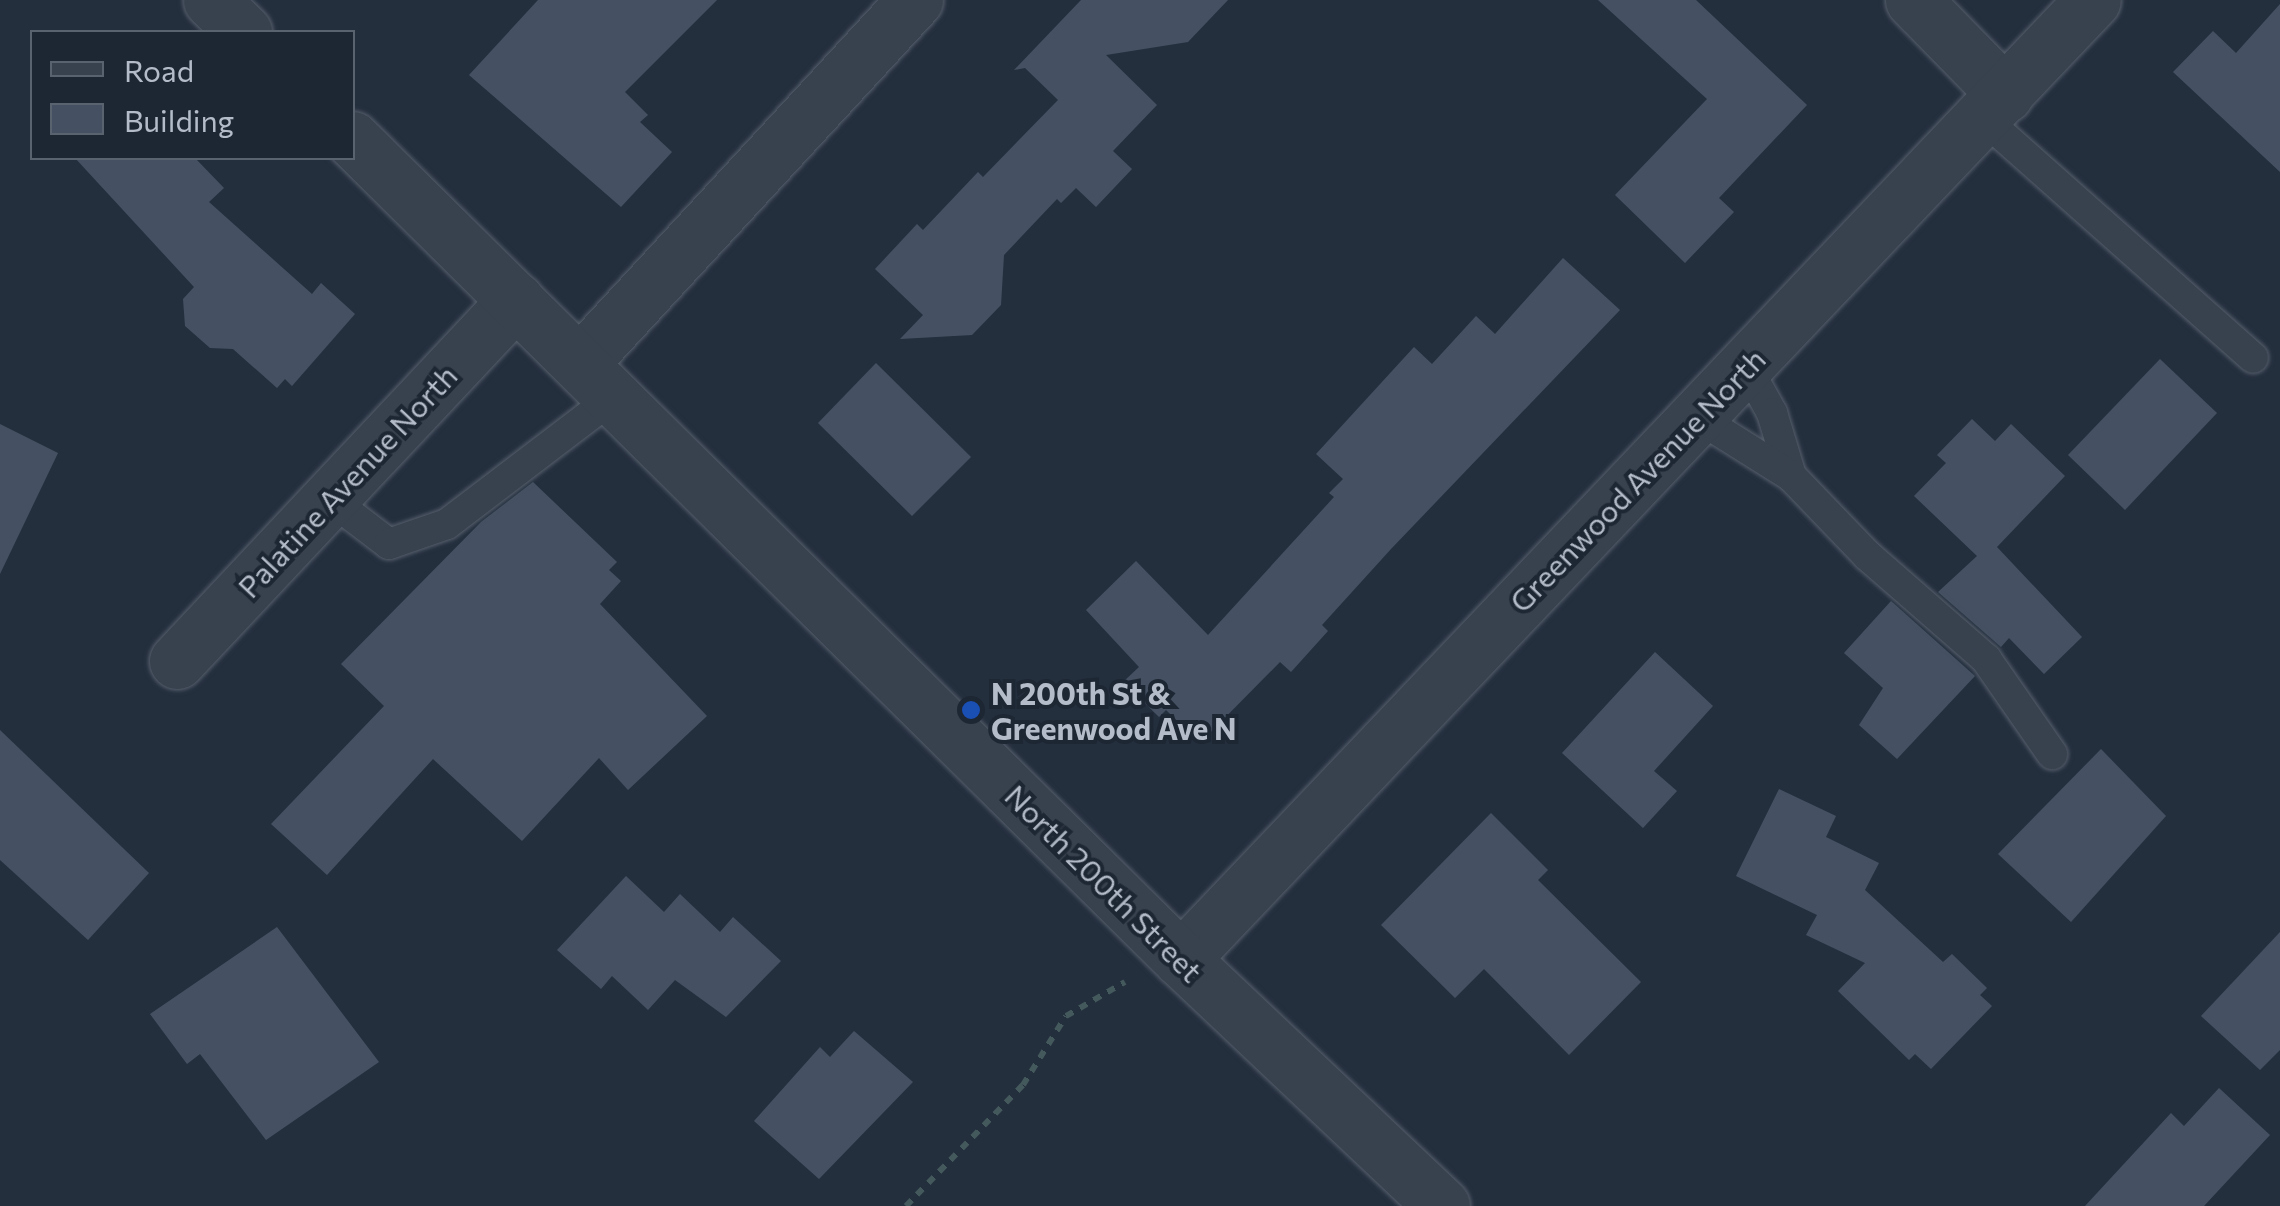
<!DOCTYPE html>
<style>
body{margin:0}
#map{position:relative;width:2280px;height:1206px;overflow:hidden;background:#242f3e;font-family:Commissioner,sans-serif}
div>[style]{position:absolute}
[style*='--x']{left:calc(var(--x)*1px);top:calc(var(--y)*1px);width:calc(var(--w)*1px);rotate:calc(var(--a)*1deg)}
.building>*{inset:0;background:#455162}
.path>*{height:6px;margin-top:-3px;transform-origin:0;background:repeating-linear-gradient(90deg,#44595c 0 8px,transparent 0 16px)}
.roads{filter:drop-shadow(0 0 2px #565f6c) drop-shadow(0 0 2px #565f6c)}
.service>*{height:30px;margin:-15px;padding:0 15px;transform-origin:15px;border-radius:15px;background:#38414e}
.minor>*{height:55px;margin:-27.5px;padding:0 27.5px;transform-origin:27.5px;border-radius:27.5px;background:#38414e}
.tertiary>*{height:55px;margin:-27.5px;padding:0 27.5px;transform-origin:27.5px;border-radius:27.5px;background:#38414e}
.dots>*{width:28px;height:28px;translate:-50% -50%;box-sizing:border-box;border:5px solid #1d2633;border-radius:50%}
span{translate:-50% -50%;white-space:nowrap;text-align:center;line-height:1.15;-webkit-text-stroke:8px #1d2633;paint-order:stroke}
.street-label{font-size:30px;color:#b4bcc9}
.poi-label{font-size:30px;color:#b4bcc9;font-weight:700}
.left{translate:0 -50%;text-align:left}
.legend{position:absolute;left:30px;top:30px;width:325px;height:130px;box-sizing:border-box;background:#1d2633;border:2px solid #59626f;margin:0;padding:12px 18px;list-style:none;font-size:30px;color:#b4bcc9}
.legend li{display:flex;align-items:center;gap:20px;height:50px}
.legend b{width:50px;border:2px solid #59626f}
</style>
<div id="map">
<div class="building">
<div style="clip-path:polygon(538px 0,717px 0,625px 92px,648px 115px,640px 122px,672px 152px,621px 207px,469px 75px)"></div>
<div style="clip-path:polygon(1081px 0,1228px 0,1188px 42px,1106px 55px,1157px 105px,1113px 151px,1132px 169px,1096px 207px,1076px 188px,1061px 203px,1057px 199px,1004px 255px,1001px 305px,972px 335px,900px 339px,923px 315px,875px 269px,917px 224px,923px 230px,978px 172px,983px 177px,1058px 100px,1025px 68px,1014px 70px)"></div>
<div style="clip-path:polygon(1598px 0,1696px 0,1807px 105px,1719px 198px,1734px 212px,1685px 263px,1615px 195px,1707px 99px)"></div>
<div style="clip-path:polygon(2280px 4px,2280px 172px,2173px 72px,2213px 31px,2236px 53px)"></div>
<div style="clip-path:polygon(75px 158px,195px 158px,224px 188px,209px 202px,312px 294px,321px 283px,355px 314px,292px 386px,285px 379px,277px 388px,233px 349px,210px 348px,185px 326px,183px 299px,194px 287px)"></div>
<div style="clip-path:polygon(1563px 258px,1620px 310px,1391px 549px,1322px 625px,1328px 631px,1291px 672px,1280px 662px,1200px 743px,1166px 710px,1159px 717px,1123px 682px,1139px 667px,1086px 610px,1136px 561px,1208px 635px,1334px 497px,1329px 493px,1343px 479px,1316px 454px,1414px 347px,1432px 364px,1476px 316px,1495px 334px)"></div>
<div style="clip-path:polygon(2160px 359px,2217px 413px,2125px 510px,2068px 455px)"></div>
<div style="clip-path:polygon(876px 363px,971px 457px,912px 516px,818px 423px)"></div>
<div style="clip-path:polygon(1972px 419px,1995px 441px,2011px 424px,2065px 476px,1997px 547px,2082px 637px,2044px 674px,2009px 638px,2001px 647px,1938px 592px,1977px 556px,1914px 496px,1946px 463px,1937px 455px)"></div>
<div style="clip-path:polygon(0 424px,58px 453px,0 574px)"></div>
<div style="clip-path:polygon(533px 482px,617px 562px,609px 570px,621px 581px,600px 604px,707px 716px,628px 790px,599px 758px,522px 841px,433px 759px,327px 875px,271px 824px,384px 706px,341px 664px,481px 522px)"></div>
<div style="clip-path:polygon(1891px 601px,1975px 676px,1897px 759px,1859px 725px,1883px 688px,1844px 653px)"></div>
<div style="clip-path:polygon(1655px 652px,1713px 706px,1654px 771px,1677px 791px,1643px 828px,1562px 753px)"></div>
<div style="clip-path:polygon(0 730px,149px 873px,88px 940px,0 860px)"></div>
<div style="clip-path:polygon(2101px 749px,2166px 816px,2071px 922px,1998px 854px)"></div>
<div style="clip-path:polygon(1779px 789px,1836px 816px,1826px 837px,1879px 863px,1865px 890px,1943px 962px,1952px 954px,1987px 988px,1980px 995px,1992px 1006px,1931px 1069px,1915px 1054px,1909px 1060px,1838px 991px,1865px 963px,1806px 935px,1817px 915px,1736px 876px)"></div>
<div style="clip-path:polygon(1491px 813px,1548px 870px,1538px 880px,1641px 982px,1569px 1055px,1484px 969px,1455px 998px,1381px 925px)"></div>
<div style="clip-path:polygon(626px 876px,664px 912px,680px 894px,720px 932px,733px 917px,781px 961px,726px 1017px,675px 980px,648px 1010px,612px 976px,601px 989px,557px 950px)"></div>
<div style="clip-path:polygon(277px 927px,379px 1062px,266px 1140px,200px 1054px,187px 1064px,150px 1014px)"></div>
<div style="clip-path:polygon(2280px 932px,2280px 1050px,2260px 1070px,2201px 1016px)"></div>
<div style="clip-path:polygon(854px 1031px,913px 1082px,819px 1179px,754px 1121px,820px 1047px,830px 1057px)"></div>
<div style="clip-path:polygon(2219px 1088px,2270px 1135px,2204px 1206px,2085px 1206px,2171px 1113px,2184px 1126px)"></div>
</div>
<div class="path">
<div style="--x:906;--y:1206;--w:168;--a:-46"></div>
<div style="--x:1023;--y:1085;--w:81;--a:-58.1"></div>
<div style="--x:1066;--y:1016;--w:68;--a:-30"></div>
</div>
<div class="roads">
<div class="service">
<div style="--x:1983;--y:118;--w:361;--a:41.6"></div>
<div style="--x:1746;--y:366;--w:54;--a:61"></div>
<div style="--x:1772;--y:413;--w:66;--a:73.2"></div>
<div style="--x:1697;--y:417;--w:111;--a:32.1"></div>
<div style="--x:1791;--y:476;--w:111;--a:46.1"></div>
<div style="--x:1868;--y:556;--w:157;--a:41.1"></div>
<div style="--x:1986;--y:659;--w:116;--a:55.2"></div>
<div style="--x:330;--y:499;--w:74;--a:37.3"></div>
<div style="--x:389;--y:544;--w:61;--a:-19"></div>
<div style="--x:447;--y:524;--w:210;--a:-37.3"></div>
</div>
<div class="minor">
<div style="--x:1913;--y:0;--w:132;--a:45.6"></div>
<div style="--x:580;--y:363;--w:494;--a:-47.3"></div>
<div style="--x:177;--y:661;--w:495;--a:-46.8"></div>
<div style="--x:1181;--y:959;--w:1323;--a:-46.44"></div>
</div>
<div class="tertiary">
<div style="--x:211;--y:0;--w:46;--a:44.1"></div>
<div style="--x:352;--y:139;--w:1166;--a:44.69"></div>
<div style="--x:1181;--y:959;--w:359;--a:43.4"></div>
</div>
</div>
<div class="dots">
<div style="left:971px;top:710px;background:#1a4fb4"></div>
</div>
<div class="street-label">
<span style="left:1637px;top:480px;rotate:-46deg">Greenwood Avenue North</span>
<span style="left:347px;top:481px;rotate:-47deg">Palatine Avenue North</span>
<span style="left:1104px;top:883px;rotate:45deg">North 200th Street</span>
</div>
<div class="poi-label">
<span class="left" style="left:991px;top:710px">N 200th St &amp;<br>Greenwood Ave N</span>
</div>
<ul class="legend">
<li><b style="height:12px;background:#38414e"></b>Road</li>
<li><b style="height:28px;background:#455162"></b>Building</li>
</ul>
</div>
